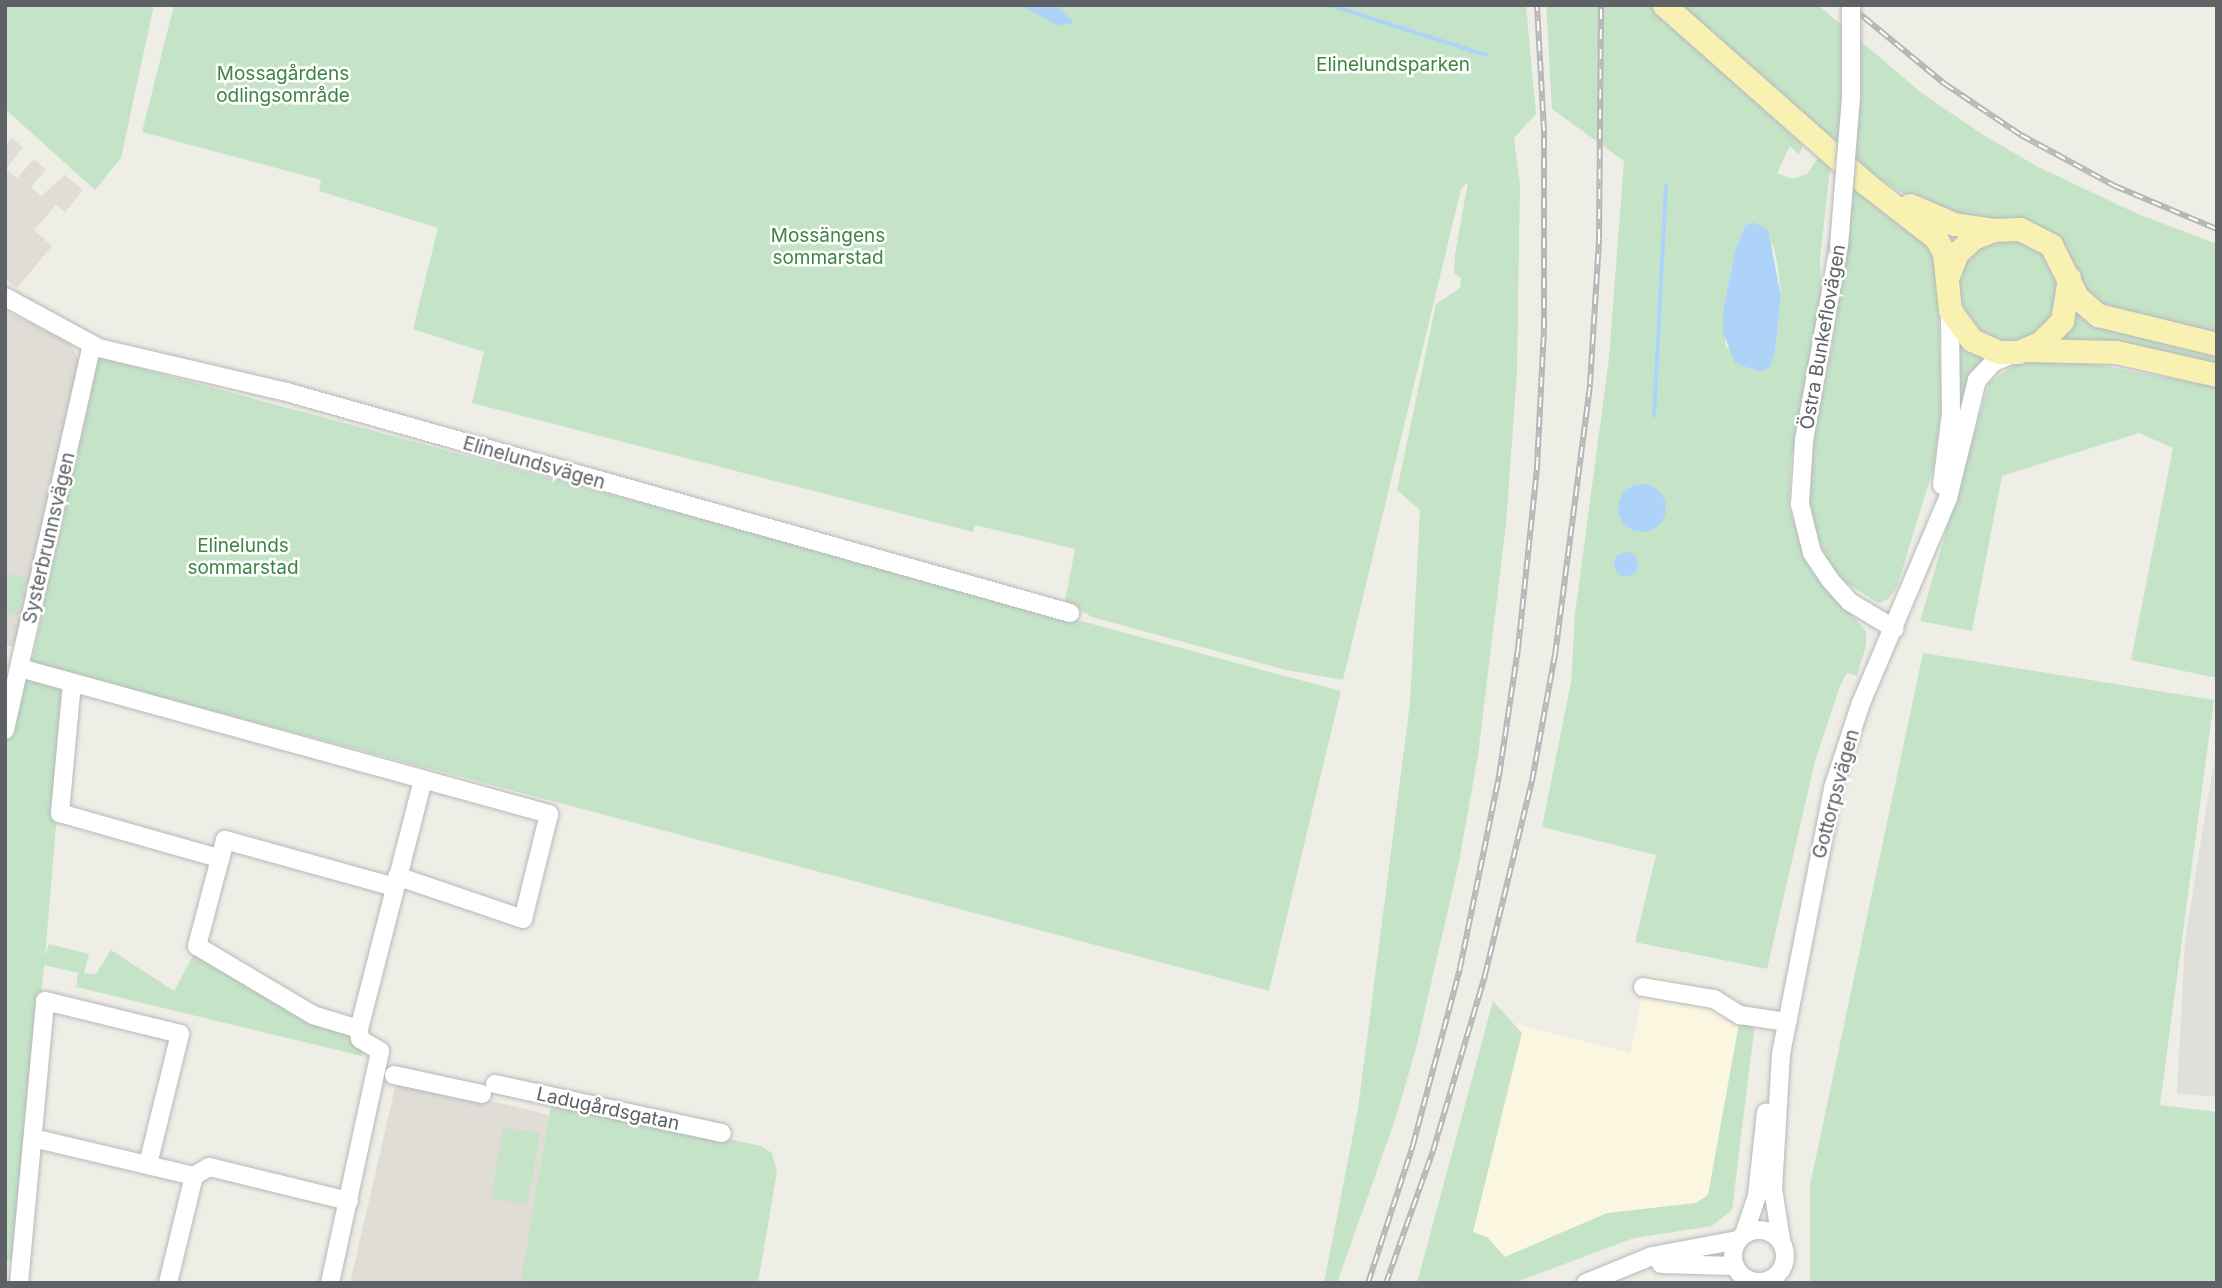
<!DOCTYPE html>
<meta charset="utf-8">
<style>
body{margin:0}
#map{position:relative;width:2222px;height:1288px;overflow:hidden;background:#efeee6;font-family:Inter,sans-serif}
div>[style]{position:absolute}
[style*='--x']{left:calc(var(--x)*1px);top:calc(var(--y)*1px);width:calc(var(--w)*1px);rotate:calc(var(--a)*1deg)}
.commercial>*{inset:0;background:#fbf6df}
.industrial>*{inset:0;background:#e1dfda}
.education>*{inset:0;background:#dfddd5}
.green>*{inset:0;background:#c5e4c7}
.round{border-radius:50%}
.water>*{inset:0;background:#add3f8}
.stream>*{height:3.5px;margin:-1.75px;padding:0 1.75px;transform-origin:1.75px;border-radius:1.75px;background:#add3f8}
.roads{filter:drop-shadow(0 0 2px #b6b8bc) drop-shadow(0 0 2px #b6b8bc)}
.minor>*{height:18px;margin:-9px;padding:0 9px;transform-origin:9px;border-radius:9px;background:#fff}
.minor>.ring{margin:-9px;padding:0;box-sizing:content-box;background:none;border:18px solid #fff;border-radius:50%}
.major>*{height:23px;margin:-11.5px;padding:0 11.5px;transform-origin:11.5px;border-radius:11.5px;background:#f9f1b2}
.rail>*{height:6px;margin-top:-3px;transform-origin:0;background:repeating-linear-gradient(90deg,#fff 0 10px,#b6b7b7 0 20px);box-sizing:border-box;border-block:2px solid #b6b7b7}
.bridges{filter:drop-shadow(0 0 2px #b6b8bc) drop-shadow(0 0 2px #b6b8bc)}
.minor-bridge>*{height:18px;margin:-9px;padding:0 9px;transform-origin:9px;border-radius:9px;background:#fff}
span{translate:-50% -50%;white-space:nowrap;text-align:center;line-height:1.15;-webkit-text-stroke:5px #fff;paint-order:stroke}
.park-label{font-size:19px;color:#3d8545}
.street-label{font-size:19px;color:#5e6165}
.frame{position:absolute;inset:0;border:7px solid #5e6165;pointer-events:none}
</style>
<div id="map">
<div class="commercial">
<div style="clip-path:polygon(1647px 974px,1707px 988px,1746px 1009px,1713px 1199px,1543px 1257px,1440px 1262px,1506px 1022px,1630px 1053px)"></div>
</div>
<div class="industrial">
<div style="clip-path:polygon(2217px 742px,2217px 1097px,2177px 1093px,2185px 940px)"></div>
</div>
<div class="education">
<div style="clip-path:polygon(12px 138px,23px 148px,6px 169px,17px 178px,34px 159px,46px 170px,31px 187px,41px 196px,65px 175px,83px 190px,65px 212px,56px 205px,34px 230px,52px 246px,17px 288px,5px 279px,5px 146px)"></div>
<div style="clip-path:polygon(5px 311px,69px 342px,80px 362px,19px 648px,5px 645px)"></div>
<div style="clip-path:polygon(397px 1079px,550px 1115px,520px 1283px,350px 1283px)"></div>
</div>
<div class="green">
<div style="clip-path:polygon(5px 5px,154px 5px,121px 158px,95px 190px,5px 109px)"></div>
<div style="clip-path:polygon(174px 5px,1526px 5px,1536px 114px,1514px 138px,1520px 185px,1517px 372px,1506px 525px,1478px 755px,1459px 862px,1417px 1045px,1396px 1117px,1337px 1283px,1324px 1283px,1358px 1109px,1410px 703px,1420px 510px,1397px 490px,1436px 304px,1460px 288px,1461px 278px,1454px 273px,1455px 254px,1468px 182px,1461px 189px,1343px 680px,1286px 670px,1092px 617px,1065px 601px,1075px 549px,975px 525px,973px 532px,472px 403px,484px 352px,413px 329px,438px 228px,319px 191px,321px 180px,142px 132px)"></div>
<div style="clip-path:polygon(evenodd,1546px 5px,1649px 5px,1803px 145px,1799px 155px,1790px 146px,1777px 173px,1792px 179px,1807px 174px,1817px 159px,1826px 160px,1830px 169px,1820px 259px,1822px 304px,1791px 460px,1789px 506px,1807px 564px,1866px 631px,1866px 646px,1857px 676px,1847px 673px,1840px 686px,1815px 761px,1767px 969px,1635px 942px,1656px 855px,1542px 827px,1571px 682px,1575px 614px,1609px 358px,1624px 161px,1552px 109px,1546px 5px,1752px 222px,1774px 247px,1778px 269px,1781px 297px,1775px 351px,1726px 348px,1723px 310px,1735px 251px,1745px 226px,1752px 222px)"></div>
<div style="clip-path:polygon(1680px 5px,1818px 5px,1923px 94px,1982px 134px,2036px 166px,2138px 214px,2217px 244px,2217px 338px,2090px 300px,2071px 260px,1979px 221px,1924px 205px,1897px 190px,1871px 173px)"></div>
<div style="clip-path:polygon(1854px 187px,1929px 245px,1938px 274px,1941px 411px,1934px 466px,1897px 587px,1888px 599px,1878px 603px,1842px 580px,1829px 564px,1808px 515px,1812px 442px,1831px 352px)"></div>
<div class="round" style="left:1956px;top:238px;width:104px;height:104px"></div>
<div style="clip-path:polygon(2074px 309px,2217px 352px,2217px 369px,2056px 341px)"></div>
<div style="clip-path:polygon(1957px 341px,1986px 357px,1973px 371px,1961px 415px,1957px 415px)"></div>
<div style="clip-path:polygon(95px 356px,1341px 691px,1269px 991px,69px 673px,45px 957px,49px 944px,89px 954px,84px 973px,96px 974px,111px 950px,174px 991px,195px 952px,364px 1032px,362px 1056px,76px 987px,78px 973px,44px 965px,18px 1262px,5px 1260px,5px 746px,16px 681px,32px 663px)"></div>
<div style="clip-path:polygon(2066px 359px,2217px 387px,2217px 678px,2131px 660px,2173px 448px,2139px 433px,2002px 476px,1972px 631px,1920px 621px,1989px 383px,2016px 363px)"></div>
<div style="clip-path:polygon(5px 573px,27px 578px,18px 616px,5px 613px)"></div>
<div style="clip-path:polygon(1923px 653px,2214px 700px,2160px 1105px,2217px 1112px,2217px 1283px,1810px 1283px,1810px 1185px)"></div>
<div style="clip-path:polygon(1493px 1001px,1522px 1033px,1473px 1232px,1487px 1237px,1505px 1257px,1607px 1213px,1696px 1203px,1708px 1195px,1739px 1023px,1755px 1023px,1732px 1210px,1712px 1226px,1634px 1238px,1514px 1283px,1417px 1283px)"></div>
<div style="clip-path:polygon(552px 1100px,761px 1146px,772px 1153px,777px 1172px,758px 1283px,520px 1283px)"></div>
<div style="clip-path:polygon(503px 1127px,540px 1133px,527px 1205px,491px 1198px)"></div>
</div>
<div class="water">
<div style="clip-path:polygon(997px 5px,1056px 5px,1074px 23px,1057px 25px,1023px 7px)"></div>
<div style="clip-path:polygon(1752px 222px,1768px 229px,1781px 297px,1775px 351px,1770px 367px,1761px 372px,1735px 363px,1723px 332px,1723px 310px,1735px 251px,1745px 226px)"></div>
<div class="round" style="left:1618px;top:484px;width:48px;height:48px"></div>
<div class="round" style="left:1614px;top:552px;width:24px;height:24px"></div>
</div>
<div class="stream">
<div style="--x:1330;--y:5;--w:165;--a:17.7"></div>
<div style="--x:1654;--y:416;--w:231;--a:-87"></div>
</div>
<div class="roads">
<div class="minor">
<div style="--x:1839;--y:246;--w:198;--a:100.2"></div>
<div style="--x:1804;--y:441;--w:63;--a:93.6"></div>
<div style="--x:1800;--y:504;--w:50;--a:76.2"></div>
<div style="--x:1812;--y:553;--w:32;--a:56"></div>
<div style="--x:1830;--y:580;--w:30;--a:48"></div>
<div style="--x:1850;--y:602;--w:52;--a:31"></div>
<div style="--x:5;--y:297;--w:107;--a:28.5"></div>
<div style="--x:99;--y:348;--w:189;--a:13.2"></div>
<div style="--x:283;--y:391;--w:818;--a:15.75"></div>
<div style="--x:1942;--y:485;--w:72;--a:-82.8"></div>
<div style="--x:1951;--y:414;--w:104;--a:-90.6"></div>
<div style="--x:20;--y:668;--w:549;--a:15.43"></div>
<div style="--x:549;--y:814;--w:108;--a:103.9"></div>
<div style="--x:523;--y:919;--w:133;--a:-161.2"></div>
<div style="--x:72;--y:683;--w:131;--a:95.3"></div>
<div style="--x:60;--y:813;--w:167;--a:15.9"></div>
<div style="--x:5;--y:730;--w:395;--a:-77.3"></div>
<div style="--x:1643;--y:987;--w:72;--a:9.6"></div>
<div style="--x:1714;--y:999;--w:31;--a:32"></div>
<div style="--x:1740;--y:1015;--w:48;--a:8.5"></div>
<div style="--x:359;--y:1029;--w:48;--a:-163.1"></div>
<div style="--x:313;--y:1015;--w:135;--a:-149.3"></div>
<div style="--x:197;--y:946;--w:110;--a:-75.2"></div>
<div style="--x:225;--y:840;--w:175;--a:15.5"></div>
<div style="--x:394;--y:1075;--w:90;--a:12.2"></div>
<div style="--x:495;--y:1084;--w:232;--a:12.2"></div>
<div style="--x:33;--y:1138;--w:165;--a:13.3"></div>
<div style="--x:194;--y:1176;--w:110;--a:103.7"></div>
<div style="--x:194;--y:1176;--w:17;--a:-31"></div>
<div style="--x:209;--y:1167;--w:144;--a:13.7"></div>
<div class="ring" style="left:1733px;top:1230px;width:34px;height:34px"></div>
<div style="--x:1744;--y:1234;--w:40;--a:-71.1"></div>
<div style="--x:1757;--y:1196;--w:84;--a:-83.9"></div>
<div style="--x:1781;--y:1240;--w:52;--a:-98.9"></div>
<div style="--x:1773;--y:1189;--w:135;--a:-86.6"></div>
<div style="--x:1781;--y:1054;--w:271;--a:-78.9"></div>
<div style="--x:1833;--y:788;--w:89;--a:-71.8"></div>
<div style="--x:1861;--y:703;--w:223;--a:-67"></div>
<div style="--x:1948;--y:498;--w:122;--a:-76.2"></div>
<div style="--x:1977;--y:380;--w:25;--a:-47"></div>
<div style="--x:1994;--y:362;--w:21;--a:-23"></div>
<div style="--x:1661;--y:1264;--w:74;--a:1.5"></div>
<div style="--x:19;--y:1283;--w:283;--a:-84.7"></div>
<div style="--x:45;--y:1001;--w:139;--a:13.7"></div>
<div style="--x:180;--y:1034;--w:134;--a:103.8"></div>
<div style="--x:330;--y:1283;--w:237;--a:-77.8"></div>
<div style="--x:380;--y:1051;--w:23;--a:-149"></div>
<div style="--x:360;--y:1039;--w:10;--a:-96"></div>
<div style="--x:359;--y:1029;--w:258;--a:-75.6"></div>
<div style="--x:1586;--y:1283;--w:71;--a:-22.2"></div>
<div style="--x:1652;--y:1256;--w:87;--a:-10.5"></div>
</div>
<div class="major">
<div style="--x:1664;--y:5;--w:268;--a:41.5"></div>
<div style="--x:1865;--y:183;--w:90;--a:37.8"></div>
<div style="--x:1936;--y:238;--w:17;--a:62"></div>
<div style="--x:1944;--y:253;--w:57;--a:84"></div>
<div style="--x:1950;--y:310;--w:37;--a:54"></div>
<div style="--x:1972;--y:340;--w:30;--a:24"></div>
<div style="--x:1999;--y:352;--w:19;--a:0"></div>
<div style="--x:2018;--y:352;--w:24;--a:-22"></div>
<div style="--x:2040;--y:343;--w:31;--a:-45"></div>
<div style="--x:2062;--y:321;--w:44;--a:-80.8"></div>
<div style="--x:1910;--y:205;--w:48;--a:23.4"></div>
<div style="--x:1954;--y:224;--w:40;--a:8.5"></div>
<div style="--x:1948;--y:276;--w:25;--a:-69"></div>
<div style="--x:1957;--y:253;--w:22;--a:-43"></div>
<div style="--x:1973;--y:238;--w:22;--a:-21"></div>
<div style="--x:1994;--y:230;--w:26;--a:-2"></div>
<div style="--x:2020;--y:229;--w:35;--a:27"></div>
<div style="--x:2051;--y:245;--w:58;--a:63.4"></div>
<div style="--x:2077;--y:297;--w:28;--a:41"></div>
<div style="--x:2098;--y:315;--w:122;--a:13.7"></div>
<div style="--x:2029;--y:350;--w:87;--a:1.3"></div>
<div style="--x:2116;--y:352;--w:104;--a:12.8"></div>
</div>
</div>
<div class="rail">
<div style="--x:1849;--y:5;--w:124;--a:39.5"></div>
<div style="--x:1945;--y:84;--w:92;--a:33.9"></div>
<div style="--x:2021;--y:135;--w:107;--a:28.5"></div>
<div style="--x:2115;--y:186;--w:111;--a:22.9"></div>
<div style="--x:1368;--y:1283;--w:145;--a:-71.9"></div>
<div style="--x:1413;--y:1145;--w:183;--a:-75.1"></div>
<div style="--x:1460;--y:968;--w:196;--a:-78.5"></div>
<div style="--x:1499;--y:776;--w:128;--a:-81.5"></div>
<div style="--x:1518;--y:649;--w:183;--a:-84"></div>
<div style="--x:1537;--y:467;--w:139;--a:-87.1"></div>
<div style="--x:1544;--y:328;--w:197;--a:-90"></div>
<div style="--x:1544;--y:131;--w:126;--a:-93.2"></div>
<div style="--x:1386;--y:1283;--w:140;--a:-70.4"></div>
<div style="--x:1433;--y:1151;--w:184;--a:-73.5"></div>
<div style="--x:1485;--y:975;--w:200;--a:-76.4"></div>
<div style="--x:1532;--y:781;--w:128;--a:-79.7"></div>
<div style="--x:1555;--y:655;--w:273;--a:-82.6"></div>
<div style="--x:1590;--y:384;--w:145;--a:-86.4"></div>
<div style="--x:1599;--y:239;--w:234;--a:-89.5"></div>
</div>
<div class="bridges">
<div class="minor-bridge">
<div style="--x:1839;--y:246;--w:150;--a:-85.4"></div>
<div style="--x:1851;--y:96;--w:91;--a:-90"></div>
</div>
</div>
<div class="park-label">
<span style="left:1393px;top:65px">Elinelundsparken</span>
<span style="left:283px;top:85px">Mossagårdens<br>odlingsområde</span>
<span style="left:828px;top:247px">Mossängens<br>sommarstad</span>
<span style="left:243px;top:557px">Elinelunds<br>sommarstad</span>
</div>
<div class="street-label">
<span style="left:1823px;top:337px;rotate:-80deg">Östra Bunkeflovägen</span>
<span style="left:534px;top:463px;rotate:16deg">Elinelundsvägen</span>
<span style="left:49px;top:538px;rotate:-77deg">Systerbrunnsvägen</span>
<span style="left:1836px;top:794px;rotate:-75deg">Gottorpsvägen</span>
<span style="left:608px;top:1109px;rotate:12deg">Ladugårdsgatan</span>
</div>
<div class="frame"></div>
</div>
